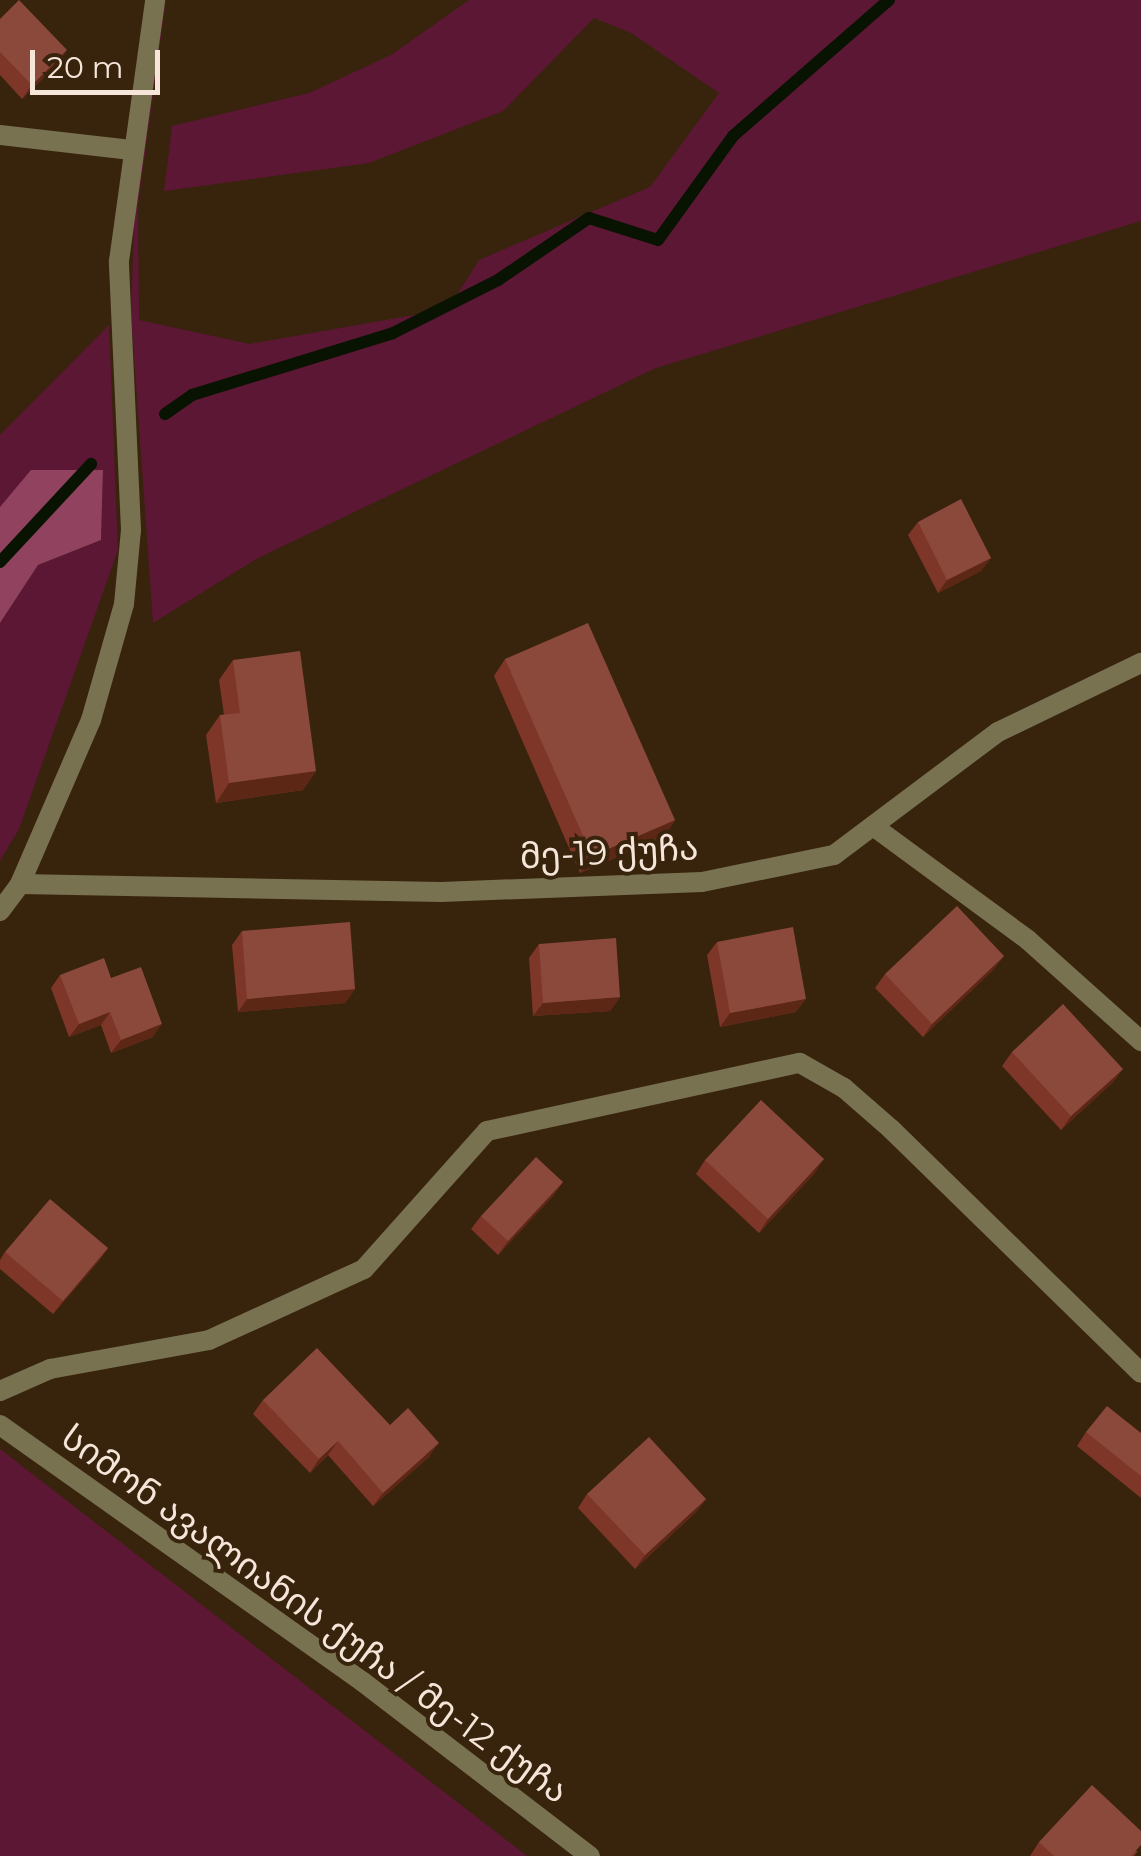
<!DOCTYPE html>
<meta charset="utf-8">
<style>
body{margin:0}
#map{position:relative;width:1141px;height:1856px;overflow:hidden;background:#38230d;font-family:Montserrat,"Noto Sans Georgian",sans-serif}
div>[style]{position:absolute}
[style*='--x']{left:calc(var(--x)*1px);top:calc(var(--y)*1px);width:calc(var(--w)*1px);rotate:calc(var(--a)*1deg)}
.green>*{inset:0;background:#5c1734}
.forest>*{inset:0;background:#90425f}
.stream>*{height:12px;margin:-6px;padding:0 6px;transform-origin:6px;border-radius:6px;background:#081301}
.lane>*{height:20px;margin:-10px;padding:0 10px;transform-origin:10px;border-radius:10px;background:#787250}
.street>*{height:20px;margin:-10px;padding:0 10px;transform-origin:10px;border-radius:10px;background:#787250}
.wall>*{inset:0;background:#7e3628}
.shaded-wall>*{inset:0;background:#5d2715}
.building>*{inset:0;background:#8b493b}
span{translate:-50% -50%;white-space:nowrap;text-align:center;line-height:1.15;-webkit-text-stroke:8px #38230d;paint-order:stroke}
.street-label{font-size:35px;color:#f5e6d9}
.scale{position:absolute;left:30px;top:50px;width:130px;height:45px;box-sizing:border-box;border:5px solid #f5e6d9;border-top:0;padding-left:12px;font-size:30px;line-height:35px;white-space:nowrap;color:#f5e6d9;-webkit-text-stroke:8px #38230d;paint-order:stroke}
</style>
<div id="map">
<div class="green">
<div style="clip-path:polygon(166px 0,138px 205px,139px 320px,250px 344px,448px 309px,479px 260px,650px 187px,719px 93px,631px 33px,594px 18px,503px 111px,369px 163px,164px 191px,172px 126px,309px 93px,391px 55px,469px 0,1141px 0,1141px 221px,656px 368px,258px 558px,153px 623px,131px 314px,137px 142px)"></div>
<div style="clip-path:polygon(109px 325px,118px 550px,19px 829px,0 861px,0 623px,38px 565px,101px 540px,103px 471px,0 507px,0 435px)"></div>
<div style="clip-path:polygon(0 1449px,527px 1856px,0 1856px)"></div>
</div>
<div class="forest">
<div style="clip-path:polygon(31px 470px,103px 470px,101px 540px,38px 565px,0 623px,0 507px)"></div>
</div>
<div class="stream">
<div style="--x:165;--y:414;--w:33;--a:-35"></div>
<div style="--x:192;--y:395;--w:210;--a:-17.1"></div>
<div style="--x:393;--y:333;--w:118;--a:-26.8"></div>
<div style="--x:498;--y:280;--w:110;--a:-34.3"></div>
<div style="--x:589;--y:218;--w:72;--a:17.7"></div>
<div style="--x:658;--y:240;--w:128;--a:-54.2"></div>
<div style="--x:733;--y:136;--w:207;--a:-41.1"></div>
<div style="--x:0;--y:562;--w:134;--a:-47.1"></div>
</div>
<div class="lane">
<div style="--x:0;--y:135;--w:132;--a:6.5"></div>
</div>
<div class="street">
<div style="--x:873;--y:826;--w:192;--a:36.3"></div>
<div style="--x:1028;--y:940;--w:152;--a:41.8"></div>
<div style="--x:20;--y:884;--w:421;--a:1.1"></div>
<div style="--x:441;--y:892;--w:261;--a:-2.2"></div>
<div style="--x:702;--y:882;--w:135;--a:-11.6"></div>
<div style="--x:834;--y:855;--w:205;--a:-36.9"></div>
<div style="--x:998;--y:732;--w:159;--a:-25.8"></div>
<div style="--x:0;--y:911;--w:34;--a:-53"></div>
<div style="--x:20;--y:884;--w:179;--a:-66.6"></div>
<div style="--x:91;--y:720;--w:121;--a:-74.1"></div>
<div style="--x:124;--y:604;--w:74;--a:-84.6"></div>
<div style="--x:131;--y:530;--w:269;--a:-92.6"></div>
<div style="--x:119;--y:261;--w:263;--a:-82.1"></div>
<div style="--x:0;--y:1391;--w:55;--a:-23.7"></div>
<div style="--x:50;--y:1369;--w:162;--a:-10.3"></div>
<div style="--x:209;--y:1340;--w:170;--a:-24.6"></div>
<div style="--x:364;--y:1269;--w:185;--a:-48.3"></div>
<div style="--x:487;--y:1131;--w:320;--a:-12.3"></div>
<div style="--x:800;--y:1063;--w:51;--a:29.6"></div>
<div style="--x:844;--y:1088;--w:62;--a:41.1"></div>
<div style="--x:891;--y:1129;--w:349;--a:44.3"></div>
<div style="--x:0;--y:1425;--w:445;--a:35.3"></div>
<div style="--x:363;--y:1682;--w:286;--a:37.5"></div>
</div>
<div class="wall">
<div style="clip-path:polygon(0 19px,58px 64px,22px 99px,0 75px)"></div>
<div style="clip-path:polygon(918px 522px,991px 558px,981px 571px,938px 593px,908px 535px)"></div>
<div style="clip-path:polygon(505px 659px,675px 820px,664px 837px,580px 873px,494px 676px)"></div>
<div style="clip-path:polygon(233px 660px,316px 771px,303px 790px,216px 803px,206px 735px,220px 715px,224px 715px,219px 680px)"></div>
<div style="clip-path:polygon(242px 931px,355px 989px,345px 1003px,238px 1012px,232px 945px)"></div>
<div style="clip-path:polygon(717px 942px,796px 1012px,720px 1027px,707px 955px)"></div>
<div style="clip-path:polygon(539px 944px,620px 997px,610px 1011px,533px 1016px,529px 958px)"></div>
<div style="clip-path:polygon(1004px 956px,994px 969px,923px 1037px,875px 988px,885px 974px)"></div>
<div style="clip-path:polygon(60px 975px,111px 978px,153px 1037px,111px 1053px,101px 1025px,69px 1037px,51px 988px)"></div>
<div style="clip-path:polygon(1012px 1052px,1123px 1069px,1113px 1082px,1061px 1130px,1002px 1066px)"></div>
<div style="clip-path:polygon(705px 1160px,815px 1173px,759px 1233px,696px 1174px)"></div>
<div style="clip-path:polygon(563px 1182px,553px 1196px,498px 1255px,471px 1229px,481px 1216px)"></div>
<div style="clip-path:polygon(108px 1248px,98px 1262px,53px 1314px,0 1269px,0 1260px,5px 1252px)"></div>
<div style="clip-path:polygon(263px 1400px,390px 1425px,429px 1457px,373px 1506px,328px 1455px,310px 1473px,253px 1414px)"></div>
<div style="clip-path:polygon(1086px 1432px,1141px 1433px,1141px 1498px,1077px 1446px)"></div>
<div style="clip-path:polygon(587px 1494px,706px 1499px,696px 1512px,635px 1569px,578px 1508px)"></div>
<div style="clip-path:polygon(1039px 1842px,1138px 1851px,1134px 1856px,1030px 1856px)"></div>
</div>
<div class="shaded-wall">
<div style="clip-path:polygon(67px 50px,58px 64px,22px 99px,32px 85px)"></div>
<div style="clip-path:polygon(991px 558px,981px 571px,938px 593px,947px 580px)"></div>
<div style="clip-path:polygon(316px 771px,303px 790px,216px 803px,229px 783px)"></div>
<div style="clip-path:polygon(675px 820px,664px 837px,580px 873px,592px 856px)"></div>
<div style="clip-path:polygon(1004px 956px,994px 969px,923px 1037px,932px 1024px)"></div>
<div style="clip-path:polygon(355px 989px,345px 1003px,238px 1012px,247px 999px)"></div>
<div style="clip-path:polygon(620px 997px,610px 1011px,533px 1016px,543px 1003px)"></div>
<div style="clip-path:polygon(806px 999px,796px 1012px,720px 1027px,730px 1013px)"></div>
<div style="clip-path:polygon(110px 1012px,101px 1025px,69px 1037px,79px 1024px)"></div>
<div style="clip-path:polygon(162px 1024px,153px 1037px,111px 1053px,121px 1040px)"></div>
<div style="clip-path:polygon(1123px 1069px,1113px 1082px,1061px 1130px,1071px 1116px)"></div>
<div style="clip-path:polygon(824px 1159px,815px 1173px,759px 1233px,768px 1219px)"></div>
<div style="clip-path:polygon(563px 1182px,553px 1196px,498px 1255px,508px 1241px)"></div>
<div style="clip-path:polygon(108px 1248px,98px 1262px,53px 1314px,63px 1301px)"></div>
<div style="clip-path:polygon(338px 1441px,328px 1455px,310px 1473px,319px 1459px)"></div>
<div style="clip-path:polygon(439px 1443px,429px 1457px,373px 1506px,383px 1493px)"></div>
<div style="clip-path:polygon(706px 1499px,696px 1512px,635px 1569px,645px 1555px)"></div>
</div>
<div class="building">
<div style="clip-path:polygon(19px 0,67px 50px,32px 85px,0 52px,0 19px)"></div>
<div style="clip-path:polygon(961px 499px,991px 558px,947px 580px,918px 522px)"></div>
<div style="clip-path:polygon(588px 623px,675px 820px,592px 856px,505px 659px)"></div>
<div style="clip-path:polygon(300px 651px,316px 771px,229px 783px,220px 715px,240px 713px,233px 660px)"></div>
<div style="clip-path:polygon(957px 906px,1004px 956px,932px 1024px,885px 974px)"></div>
<div style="clip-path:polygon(350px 922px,355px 989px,247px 999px,242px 931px)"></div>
<div style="clip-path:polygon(793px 927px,806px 999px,730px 1013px,717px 942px)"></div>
<div style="clip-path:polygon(616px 938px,620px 997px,543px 1003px,539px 944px)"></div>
<div style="clip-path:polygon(104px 958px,111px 978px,141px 967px,162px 1024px,121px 1040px,110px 1012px,79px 1024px,60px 975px)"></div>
<div style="clip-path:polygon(1063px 1004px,1123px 1069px,1071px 1116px,1012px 1052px)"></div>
<div style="clip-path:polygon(761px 1100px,824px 1159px,768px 1219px,705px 1160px)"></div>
<div style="clip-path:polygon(536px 1157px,563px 1182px,508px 1241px,481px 1216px)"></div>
<div style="clip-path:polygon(50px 1199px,108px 1248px,63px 1301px,5px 1252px)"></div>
<div style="clip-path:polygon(317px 1348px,390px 1425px,408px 1408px,439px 1443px,383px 1493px,338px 1441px,319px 1459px,263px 1400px)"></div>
<div style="clip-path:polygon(1107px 1406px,1141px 1433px,1141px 1476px,1086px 1432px)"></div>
<div style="clip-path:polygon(649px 1437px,706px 1499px,645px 1555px,587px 1494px)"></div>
<div style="clip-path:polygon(1092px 1785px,1141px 1831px,1141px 1845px,1131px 1856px,1054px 1856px,1039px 1842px)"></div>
</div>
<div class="street-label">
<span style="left:609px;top:852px;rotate:-3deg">მე-19 ქუჩა</span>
<span style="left:315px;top:1614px;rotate:36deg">სიმონ ავალიანის ქუჩა / მე-12 ქუჩა</span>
</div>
<div class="scale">20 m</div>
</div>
